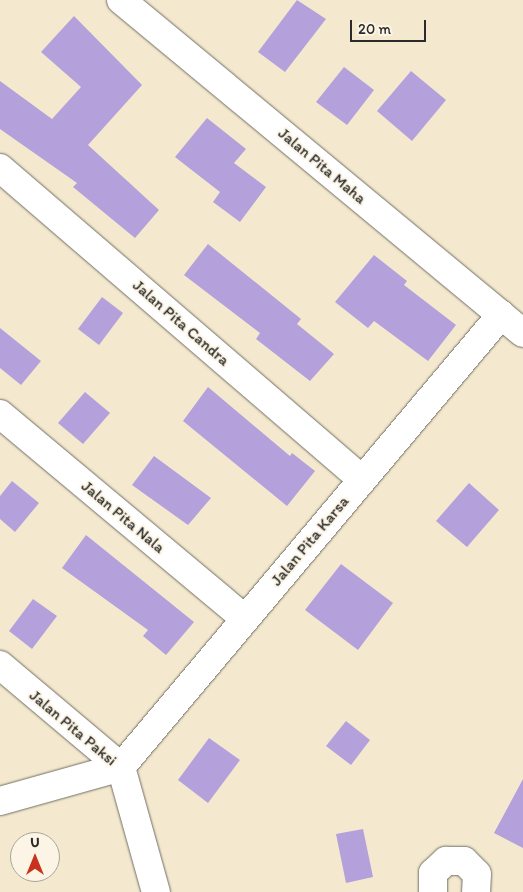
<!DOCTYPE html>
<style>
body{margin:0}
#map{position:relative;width:523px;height:892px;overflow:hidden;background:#f4e9cf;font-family:Itim,sans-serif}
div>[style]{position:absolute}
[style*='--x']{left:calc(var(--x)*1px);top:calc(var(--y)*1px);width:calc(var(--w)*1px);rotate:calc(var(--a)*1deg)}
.building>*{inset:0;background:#b4a0da}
.roads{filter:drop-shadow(0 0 1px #716e64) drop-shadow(0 0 1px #716e64)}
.minor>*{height:28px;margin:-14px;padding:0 14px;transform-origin:14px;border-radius:14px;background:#fff}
span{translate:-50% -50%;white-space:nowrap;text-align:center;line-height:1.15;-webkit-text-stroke:4px #fcf5e5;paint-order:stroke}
.street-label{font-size:16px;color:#2b2b2b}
.north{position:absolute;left:10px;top:832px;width:50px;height:50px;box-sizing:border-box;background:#fcf5e5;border:1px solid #a8a49b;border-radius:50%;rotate:0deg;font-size:14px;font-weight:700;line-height:20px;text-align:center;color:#2b2b2b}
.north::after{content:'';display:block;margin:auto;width:18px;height:22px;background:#c8321e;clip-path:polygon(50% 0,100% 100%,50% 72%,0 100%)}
.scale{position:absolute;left:350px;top:20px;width:76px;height:22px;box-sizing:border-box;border:2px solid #2b2b2b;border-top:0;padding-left:6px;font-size:15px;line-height:18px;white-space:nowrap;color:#2b2b2b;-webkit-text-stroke:4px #fcf5e5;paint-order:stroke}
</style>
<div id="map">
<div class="building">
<div style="clip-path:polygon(297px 0,326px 19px,285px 72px,258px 52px)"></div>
<div style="clip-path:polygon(74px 16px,142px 85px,88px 145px,159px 210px,135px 238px,73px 187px,77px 183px,0 129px,0 81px,52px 119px,81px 87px,41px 52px)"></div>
<div style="clip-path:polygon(344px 67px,374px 90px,347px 125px,316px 102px)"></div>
<div style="clip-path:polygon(411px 71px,446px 100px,412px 141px,377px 111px)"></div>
<div style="clip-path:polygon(207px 118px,246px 149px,234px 163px,266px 187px,240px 222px,213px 202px,220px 192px,175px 157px)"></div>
<div style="clip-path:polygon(208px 244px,301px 319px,297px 324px,334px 354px,310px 381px,256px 339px,260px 333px,184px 275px)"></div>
<div style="clip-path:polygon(374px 255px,407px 281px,404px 285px,456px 325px,428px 361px,374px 321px,368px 328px,335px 302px)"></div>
<div style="clip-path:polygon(102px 297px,123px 313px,99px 345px,78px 329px)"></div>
<div style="clip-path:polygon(0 328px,41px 361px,21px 385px,0 368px)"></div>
<div style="clip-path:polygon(208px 387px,290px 456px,292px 453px,315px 471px,287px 506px,183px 421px)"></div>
<div style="clip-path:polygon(85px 392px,110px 413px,83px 444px,58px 423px)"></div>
<div style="clip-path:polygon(154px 456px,211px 498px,188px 525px,132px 485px)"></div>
<div style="clip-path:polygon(12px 481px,39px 503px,15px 532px,0 519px,0 496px)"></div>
<div style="clip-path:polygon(469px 483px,499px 510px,467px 547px,436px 521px)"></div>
<div style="clip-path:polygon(86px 535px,194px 622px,166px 655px,143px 636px,148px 630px,62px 568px)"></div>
<div style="clip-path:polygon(341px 564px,393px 603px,358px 650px,305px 610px)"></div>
<div style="clip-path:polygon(33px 599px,57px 616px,32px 649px,9px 631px)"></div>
<div style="clip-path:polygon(346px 721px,370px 740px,351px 765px,326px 746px)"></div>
<div style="clip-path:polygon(209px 738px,240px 760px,208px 803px,178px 780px)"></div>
<div style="clip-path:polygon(523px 779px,523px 848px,494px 833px)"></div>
<div style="clip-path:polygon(363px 829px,373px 877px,346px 883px,336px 834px)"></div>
</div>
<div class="roads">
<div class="minor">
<div style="--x:121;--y:0;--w:522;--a:39.64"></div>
<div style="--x:0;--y:168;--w:477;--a:40.7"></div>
<div style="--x:0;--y:414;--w:319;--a:39.9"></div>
<div style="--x:0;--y:665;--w:158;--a:40.1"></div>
<div style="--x:121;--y:767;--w:591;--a:-49.95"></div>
<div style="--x:121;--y:767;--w:130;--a:74.4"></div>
<div style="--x:0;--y:801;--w:126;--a:-15.7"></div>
<div style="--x:433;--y:892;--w:19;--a:-90"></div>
<div style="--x:433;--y:873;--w:18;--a:-43"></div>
<div style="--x:446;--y:861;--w:18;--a:0"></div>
<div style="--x:464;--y:861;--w:18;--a:45"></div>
<div style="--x:477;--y:874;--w:18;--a:93"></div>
</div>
</div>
<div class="street-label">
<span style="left:322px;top:166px;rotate:40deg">Jalan Pita Maha</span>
<span style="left:181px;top:323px;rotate:41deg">Jalan Pita Candra</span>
<span style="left:123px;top:517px;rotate:40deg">Jalan Pita Nala</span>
<span style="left:310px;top:541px;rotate:-50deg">Jalan Pita Karsa</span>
<span style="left:73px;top:728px;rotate:40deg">Jalan Pita Paksi</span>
</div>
<div class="north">U</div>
<div class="scale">20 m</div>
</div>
